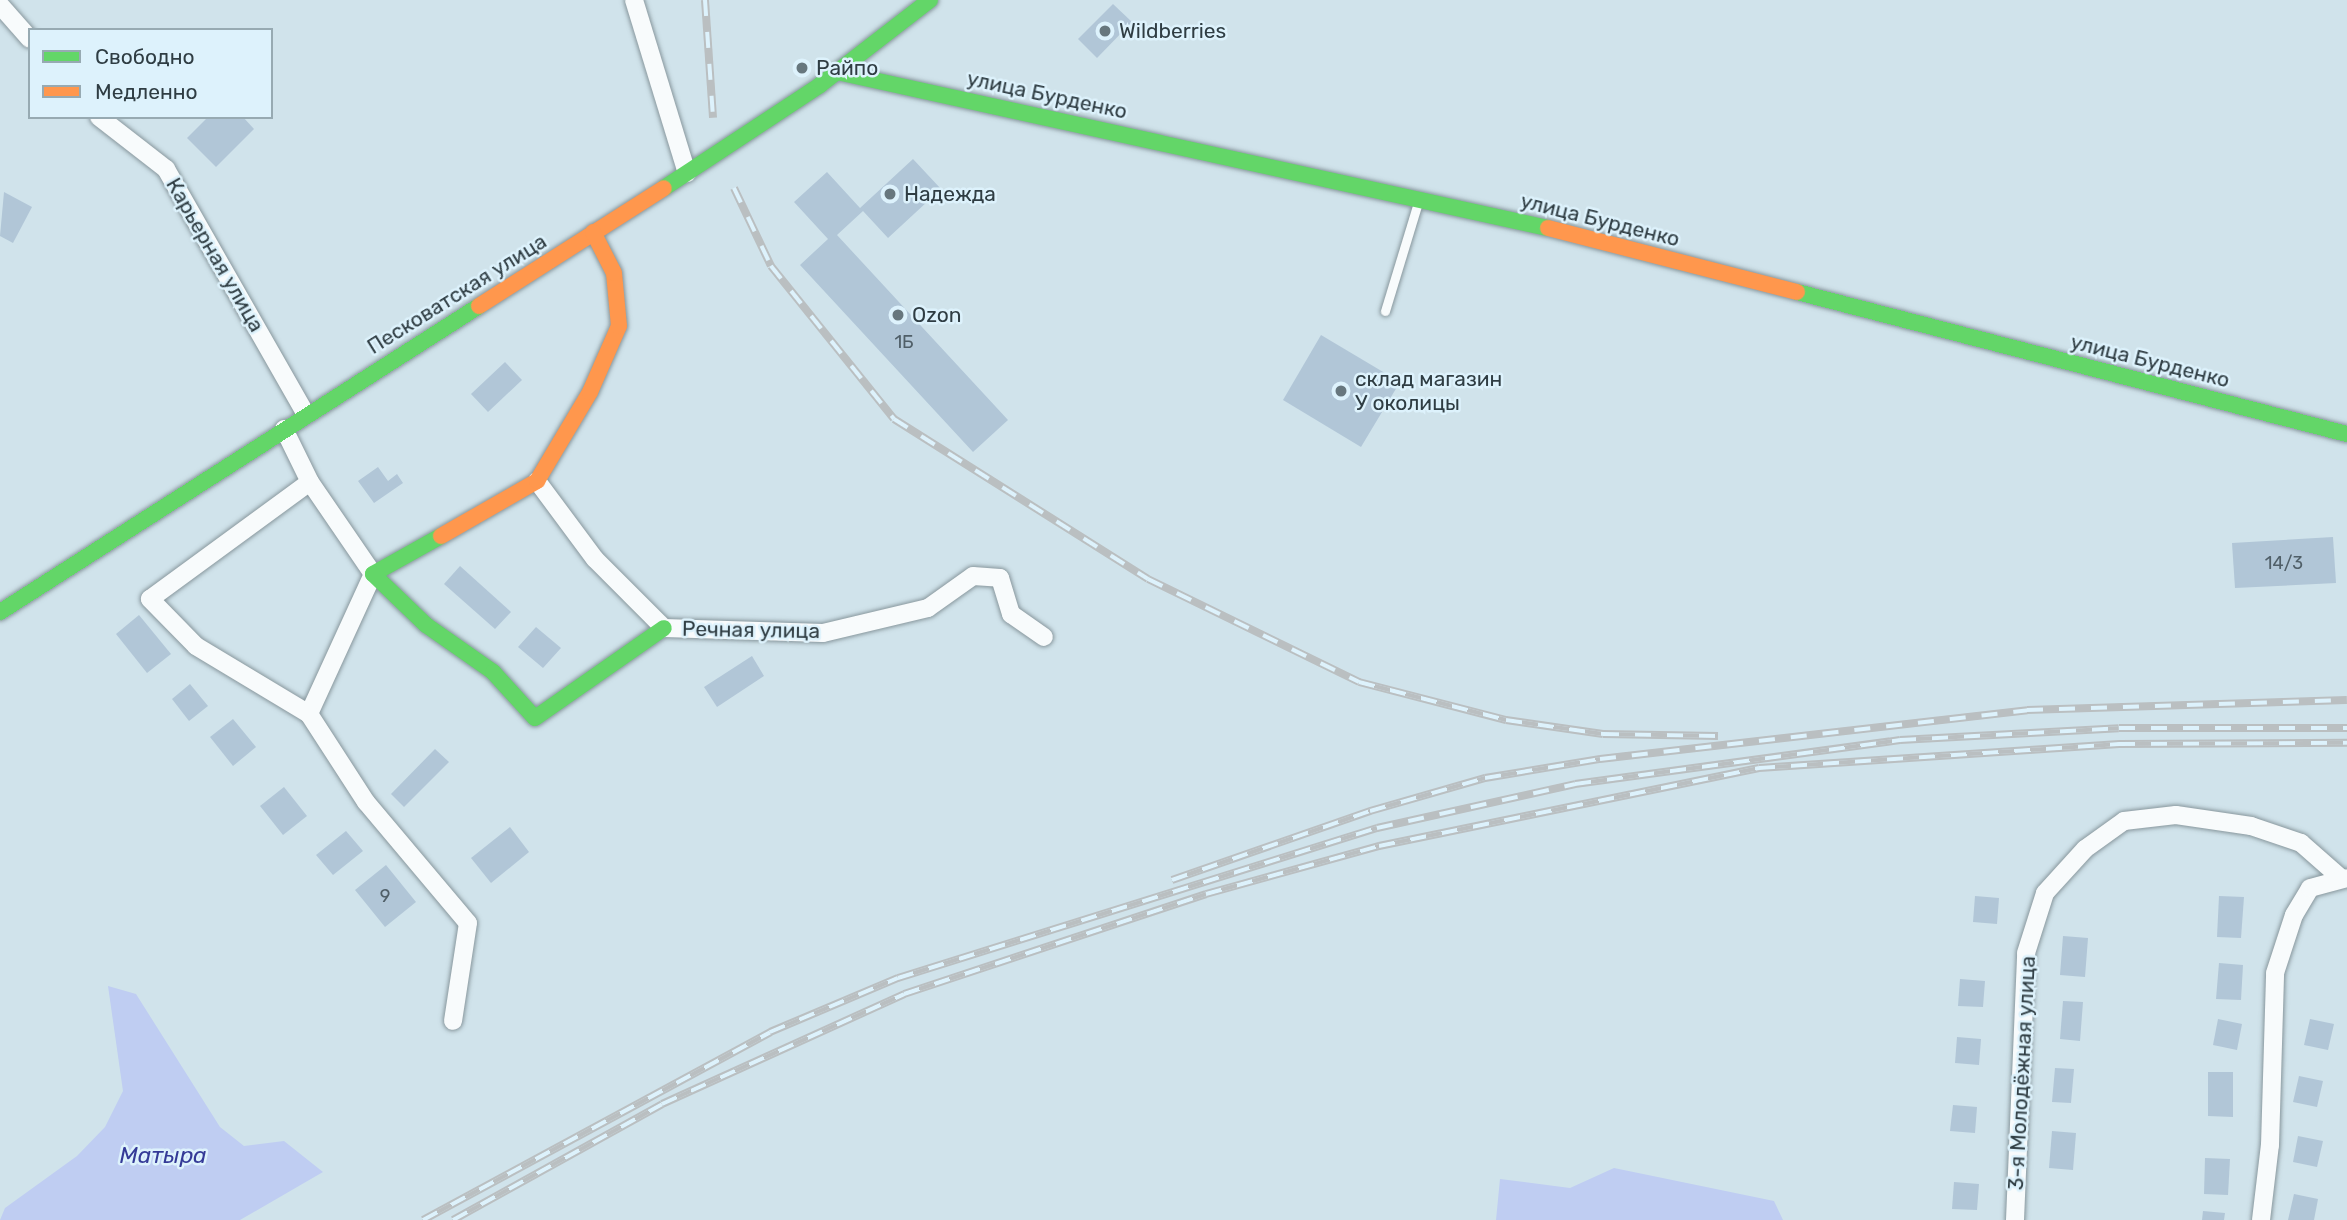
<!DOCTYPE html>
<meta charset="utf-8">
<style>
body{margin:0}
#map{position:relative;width:2347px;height:1220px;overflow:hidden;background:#d0e3eb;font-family:Rubik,sans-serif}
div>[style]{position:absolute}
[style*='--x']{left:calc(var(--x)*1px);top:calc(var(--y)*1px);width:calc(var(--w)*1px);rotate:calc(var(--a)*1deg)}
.water>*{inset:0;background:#bfcdf2}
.building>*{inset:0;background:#b1c6d7}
.roads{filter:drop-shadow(0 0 2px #88979d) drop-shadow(0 0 2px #88979d)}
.lane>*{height:9px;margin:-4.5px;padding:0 4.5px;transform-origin:4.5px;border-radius:4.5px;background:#f8fbfc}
.street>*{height:18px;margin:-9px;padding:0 9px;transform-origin:9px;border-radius:9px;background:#f8fbfc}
.fast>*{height:16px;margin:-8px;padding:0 8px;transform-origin:8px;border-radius:8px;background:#63d668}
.slow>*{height:16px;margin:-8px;padding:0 8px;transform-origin:8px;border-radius:8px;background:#ff974d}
.rail>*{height:8px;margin-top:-4px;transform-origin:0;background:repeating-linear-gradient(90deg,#ddf2fc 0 16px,#babfc1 0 32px);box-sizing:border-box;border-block:2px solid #babfc1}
.dots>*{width:19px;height:19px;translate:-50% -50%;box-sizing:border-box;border:4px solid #ddf2fc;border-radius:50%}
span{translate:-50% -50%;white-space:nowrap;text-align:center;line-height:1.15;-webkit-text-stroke:5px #ddf2fc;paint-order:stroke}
.number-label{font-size:18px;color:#505f68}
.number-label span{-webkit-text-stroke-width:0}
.poi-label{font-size:21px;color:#2f3d43}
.left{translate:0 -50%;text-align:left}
.street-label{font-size:21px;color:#2f3d43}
.water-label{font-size:23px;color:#343a97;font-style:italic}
.legend{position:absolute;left:28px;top:28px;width:245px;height:91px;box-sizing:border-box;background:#ddf2fc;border:2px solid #97aab2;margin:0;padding:9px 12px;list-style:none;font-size:21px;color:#2f3d43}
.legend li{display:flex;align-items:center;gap:14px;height:35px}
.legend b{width:35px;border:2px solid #97aab2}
</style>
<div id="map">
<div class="water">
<div style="clip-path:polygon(108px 986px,136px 994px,220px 1127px,244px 1146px,284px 1141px,323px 1172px,240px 1220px,0 1220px,5px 1208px,77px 1156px,105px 1127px,123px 1091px)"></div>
<div style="clip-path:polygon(1614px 1168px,1774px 1201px,1783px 1220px,1496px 1220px,1500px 1179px,1570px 1188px)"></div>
</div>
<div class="building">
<div style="clip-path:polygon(1113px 4px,1132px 22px,1097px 58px,1078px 39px)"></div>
<div style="clip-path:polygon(208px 117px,243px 117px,254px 129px,216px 167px,187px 138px)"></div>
<div style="clip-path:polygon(913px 159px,941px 189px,888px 238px,863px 211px,837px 235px,1008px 420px,973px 452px,800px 265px,828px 239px,794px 202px,827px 172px,860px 208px)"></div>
<div style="clip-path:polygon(4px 192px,32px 207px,13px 243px,0 236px)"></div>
<div style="clip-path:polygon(1321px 335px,1400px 382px,1361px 447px,1283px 400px)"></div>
<div style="clip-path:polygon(505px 362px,522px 380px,488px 412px,471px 394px)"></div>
<div style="clip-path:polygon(378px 467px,388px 481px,397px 474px,403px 483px,374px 503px,358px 481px)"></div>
<div style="clip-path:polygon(2333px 537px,2336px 583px,2235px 588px,2232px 543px)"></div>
<div style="clip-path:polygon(460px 566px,511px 612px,495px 629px,444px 584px)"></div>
<div style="clip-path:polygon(139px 615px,171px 654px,147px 673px,116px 634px)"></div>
<div style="clip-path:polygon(536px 627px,561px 648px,543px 668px,518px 647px)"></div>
<div style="clip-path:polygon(752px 656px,764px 676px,717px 707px,704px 687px)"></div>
<div style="clip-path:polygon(190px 684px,208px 706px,189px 721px,172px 699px)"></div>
<div style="clip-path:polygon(233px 719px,256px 747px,233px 766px,210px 737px)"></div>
<div style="clip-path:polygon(435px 749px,449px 762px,404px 807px,391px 794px)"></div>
<div style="clip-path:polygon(284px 787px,307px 816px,283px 835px,260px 806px)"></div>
<div style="clip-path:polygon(510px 827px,529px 852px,491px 883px,471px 858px)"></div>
<div style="clip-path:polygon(346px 831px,363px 851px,333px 875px,316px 855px)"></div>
<div style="clip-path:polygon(386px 865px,416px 902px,385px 927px,355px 890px)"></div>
<div style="clip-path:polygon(1975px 896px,1999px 898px,1997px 924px,1973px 922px)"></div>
<div style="clip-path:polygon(2219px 896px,2244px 897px,2241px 938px,2217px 937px)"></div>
<div style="clip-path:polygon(2063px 936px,2088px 938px,2085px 977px,2060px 975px)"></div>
<div style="clip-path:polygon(2219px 963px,2243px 965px,2241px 1000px,2216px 999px)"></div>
<div style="clip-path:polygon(1960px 979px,1985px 981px,1983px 1007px,1958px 1006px)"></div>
<div style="clip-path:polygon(2063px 1001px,2083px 1002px,2080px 1041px,2060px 1039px)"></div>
<div style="clip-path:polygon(2218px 1019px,2242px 1024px,2237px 1050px,2213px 1045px)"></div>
<div style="clip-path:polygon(2310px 1019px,2334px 1024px,2328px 1050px,2304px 1045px)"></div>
<div style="clip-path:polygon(1957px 1037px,1981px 1039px,1979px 1065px,1955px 1063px)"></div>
<div style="clip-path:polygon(2055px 1068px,2074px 1069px,2071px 1103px,2052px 1102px)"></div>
<div style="clip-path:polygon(2208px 1072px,2233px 1072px,2233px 1117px,2208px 1116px)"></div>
<div style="clip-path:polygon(2299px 1076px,2323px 1081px,2317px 1107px,2293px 1102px)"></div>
<div style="clip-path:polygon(1953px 1105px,1977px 1107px,1975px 1133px,1950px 1131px)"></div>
<div style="clip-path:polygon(2052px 1131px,2076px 1133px,2073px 1170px,2049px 1168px)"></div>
<div style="clip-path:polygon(2298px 1136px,2323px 1141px,2317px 1167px,2293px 1162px)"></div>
<div style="clip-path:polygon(2205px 1158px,2230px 1159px,2228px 1195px,2204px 1194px)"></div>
<div style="clip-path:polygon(1954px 1182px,1979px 1184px,1977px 1210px,1952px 1209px)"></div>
<div style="clip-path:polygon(2294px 1194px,2318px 1199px,2314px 1220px,2288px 1220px)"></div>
<div style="clip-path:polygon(2203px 1211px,2225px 1213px,2224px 1220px,2202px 1220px)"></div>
</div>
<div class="roads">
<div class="lane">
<div style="--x:1385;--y:311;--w:117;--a:-73.1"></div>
</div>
<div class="street">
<div style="--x:634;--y:0;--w:181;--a:73"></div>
<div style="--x:0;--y:5;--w:45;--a:48.6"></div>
<div style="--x:99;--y:117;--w:85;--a:37.8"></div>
<div style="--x:166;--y:169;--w:282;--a:60.3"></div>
<div style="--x:284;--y:429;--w:59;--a:63.9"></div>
<div style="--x:310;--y:482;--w:112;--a:55.6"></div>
<div style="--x:373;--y:574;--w:154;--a:114.6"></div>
<div style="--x:309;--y:714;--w:105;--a:57.1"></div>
<div style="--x:366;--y:802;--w:158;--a:49.9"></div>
<div style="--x:468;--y:923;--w:99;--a:98.7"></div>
<div style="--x:537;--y:481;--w:97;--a:53.4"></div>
<div style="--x:595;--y:559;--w:98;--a:45"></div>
<div style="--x:664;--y:628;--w:159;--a:1.8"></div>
<div style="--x:823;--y:633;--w:108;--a:-13.4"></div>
<div style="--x:928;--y:608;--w:55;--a:-35.4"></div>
<div style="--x:973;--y:576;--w:27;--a:4"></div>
<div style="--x:1000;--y:578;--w:38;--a:73"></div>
<div style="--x:1011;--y:614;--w:40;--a:34.9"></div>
<div style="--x:309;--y:714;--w:132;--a:-149"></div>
<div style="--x:196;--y:646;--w:66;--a:-134.4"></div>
<div style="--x:150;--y:599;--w:198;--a:-36.2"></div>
<div style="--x:2015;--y:1220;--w:267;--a:-87.6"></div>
<div style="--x:2026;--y:953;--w:63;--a:-72.4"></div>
<div style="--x:2045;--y:893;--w:59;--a:-47.7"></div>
<div style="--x:2085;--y:849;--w:48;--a:-35.7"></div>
<div style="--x:2124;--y:821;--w:52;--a:-6.6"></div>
<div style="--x:2176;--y:815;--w:76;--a:8.3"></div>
<div style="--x:2251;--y:826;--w:53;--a:18.8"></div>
<div style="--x:2301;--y:843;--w:53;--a:41.2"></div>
<div style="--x:2261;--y:1220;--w:76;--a:-83.2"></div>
<div style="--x:2270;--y:1145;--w:172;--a:-88.3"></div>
<div style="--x:2275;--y:973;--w:61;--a:-71.9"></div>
<div style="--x:2294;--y:915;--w:31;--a:-59"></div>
<div style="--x:2310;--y:888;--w:38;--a:-15"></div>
</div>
<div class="fast">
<div style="--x:837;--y:72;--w:728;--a:12.38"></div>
<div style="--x:664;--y:188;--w:187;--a:-33.4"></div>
<div style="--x:820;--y:85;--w:139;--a:-37.7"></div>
<div style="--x:1797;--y:292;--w:568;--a:14.48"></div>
<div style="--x:441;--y:536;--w:78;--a:150.8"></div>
<div style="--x:373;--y:574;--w:74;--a:43.9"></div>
<div style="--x:426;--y:625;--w:82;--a:35"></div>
<div style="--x:493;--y:672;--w:62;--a:47.6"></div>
<div style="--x:535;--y:718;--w:157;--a:-34.9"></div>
<div style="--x:0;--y:612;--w:568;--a:-32.57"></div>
</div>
<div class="slow">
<div style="--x:1548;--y:228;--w:257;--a:14.4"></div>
<div style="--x:479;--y:306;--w:219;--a:-32.5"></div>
<div style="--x:441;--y:536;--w:111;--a:-29.8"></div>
<div style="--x:537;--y:481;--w:104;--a:-59.2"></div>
<div style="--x:590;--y:392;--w:72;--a:-66.3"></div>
<div style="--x:619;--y:326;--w:53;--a:-95.4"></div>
<div style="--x:614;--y:273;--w:46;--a:-117.1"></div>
</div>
</div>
<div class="rail">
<div style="--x:705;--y:0;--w:118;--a:86.1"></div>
<div style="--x:734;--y:188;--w:86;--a:64.6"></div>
<div style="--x:771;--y:266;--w:196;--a:51.2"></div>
<div style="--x:894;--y:419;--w:300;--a:32.2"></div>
<div style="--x:1148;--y:579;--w:235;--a:26"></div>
<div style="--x:1359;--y:682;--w:152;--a:14.5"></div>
<div style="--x:1506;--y:720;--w:98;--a:8.2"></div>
<div style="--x:1603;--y:734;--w:115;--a:1"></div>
<div style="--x:1172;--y:880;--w:210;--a:-19.2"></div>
<div style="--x:1370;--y:811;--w:120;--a:-16"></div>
<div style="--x:1485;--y:778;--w:117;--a:-9.4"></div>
<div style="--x:1600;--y:759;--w:430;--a:-6.5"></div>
<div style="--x:2027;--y:710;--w:320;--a:-1.8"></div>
<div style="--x:423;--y:1220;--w:395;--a:-28.4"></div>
<div style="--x:770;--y:1032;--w:139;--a:-22.9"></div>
<div style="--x:898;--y:978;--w:502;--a:-17.39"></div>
<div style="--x:1377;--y:828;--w:203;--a:-12.5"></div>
<div style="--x:1575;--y:784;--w:328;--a:-7.7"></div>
<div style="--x:1900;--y:740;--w:219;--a:-3.1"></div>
<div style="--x:2119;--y:728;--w:228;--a:0"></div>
<div style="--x:453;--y:1220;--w:239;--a:-29"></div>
<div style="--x:662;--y:1104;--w:266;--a:-24.4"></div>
<div style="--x:904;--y:994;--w:318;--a:-18.3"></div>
<div style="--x:1206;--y:894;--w:180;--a:-15.5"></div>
<div style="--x:1379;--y:846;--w:388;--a:-11.6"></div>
<div style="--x:1759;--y:768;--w:361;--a:-3.8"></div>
<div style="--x:2119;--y:744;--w:228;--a:-0.3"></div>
</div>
<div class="dots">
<div style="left:1105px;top:31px;background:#67777e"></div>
<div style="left:802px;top:68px;background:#67777e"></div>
<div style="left:890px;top:194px;background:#67777e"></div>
<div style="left:898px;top:315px;background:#67777e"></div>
<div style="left:1341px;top:391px;background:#67777e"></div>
</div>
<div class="number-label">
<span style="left:904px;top:342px">1Б</span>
<span style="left:2284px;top:563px">14/3</span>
<span style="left:385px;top:896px">9</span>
</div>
<div class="poi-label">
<span class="left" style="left:1119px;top:31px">Wildberries</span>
<span class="left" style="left:816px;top:68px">Райпо</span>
<span class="left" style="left:904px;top:194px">Надежда</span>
<span class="left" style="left:912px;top:315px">Ozon</span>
<span class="left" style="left:1355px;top:391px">склад магазин<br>У околицы</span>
</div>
<div class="street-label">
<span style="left:1047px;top:95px;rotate:12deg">улица Бурденко</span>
<span style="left:1600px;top:220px;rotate:14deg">улица Бурденко</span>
<span style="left:215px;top:255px;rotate:60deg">Карьерная улица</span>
<span style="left:457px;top:294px;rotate:-32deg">Песковатская улица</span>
<span style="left:2150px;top:361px;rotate:14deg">улица Бурденко</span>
<span style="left:751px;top:630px;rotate:1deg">Речная улица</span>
<span style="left:2022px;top:1073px;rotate:-87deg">3-я Молодёжная улица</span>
</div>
<div class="water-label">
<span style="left:163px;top:1155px">Матыра</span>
</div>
<ul class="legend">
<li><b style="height:9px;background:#63d668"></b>Свободно</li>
<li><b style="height:9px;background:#ff974d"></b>Медленно</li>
</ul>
</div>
